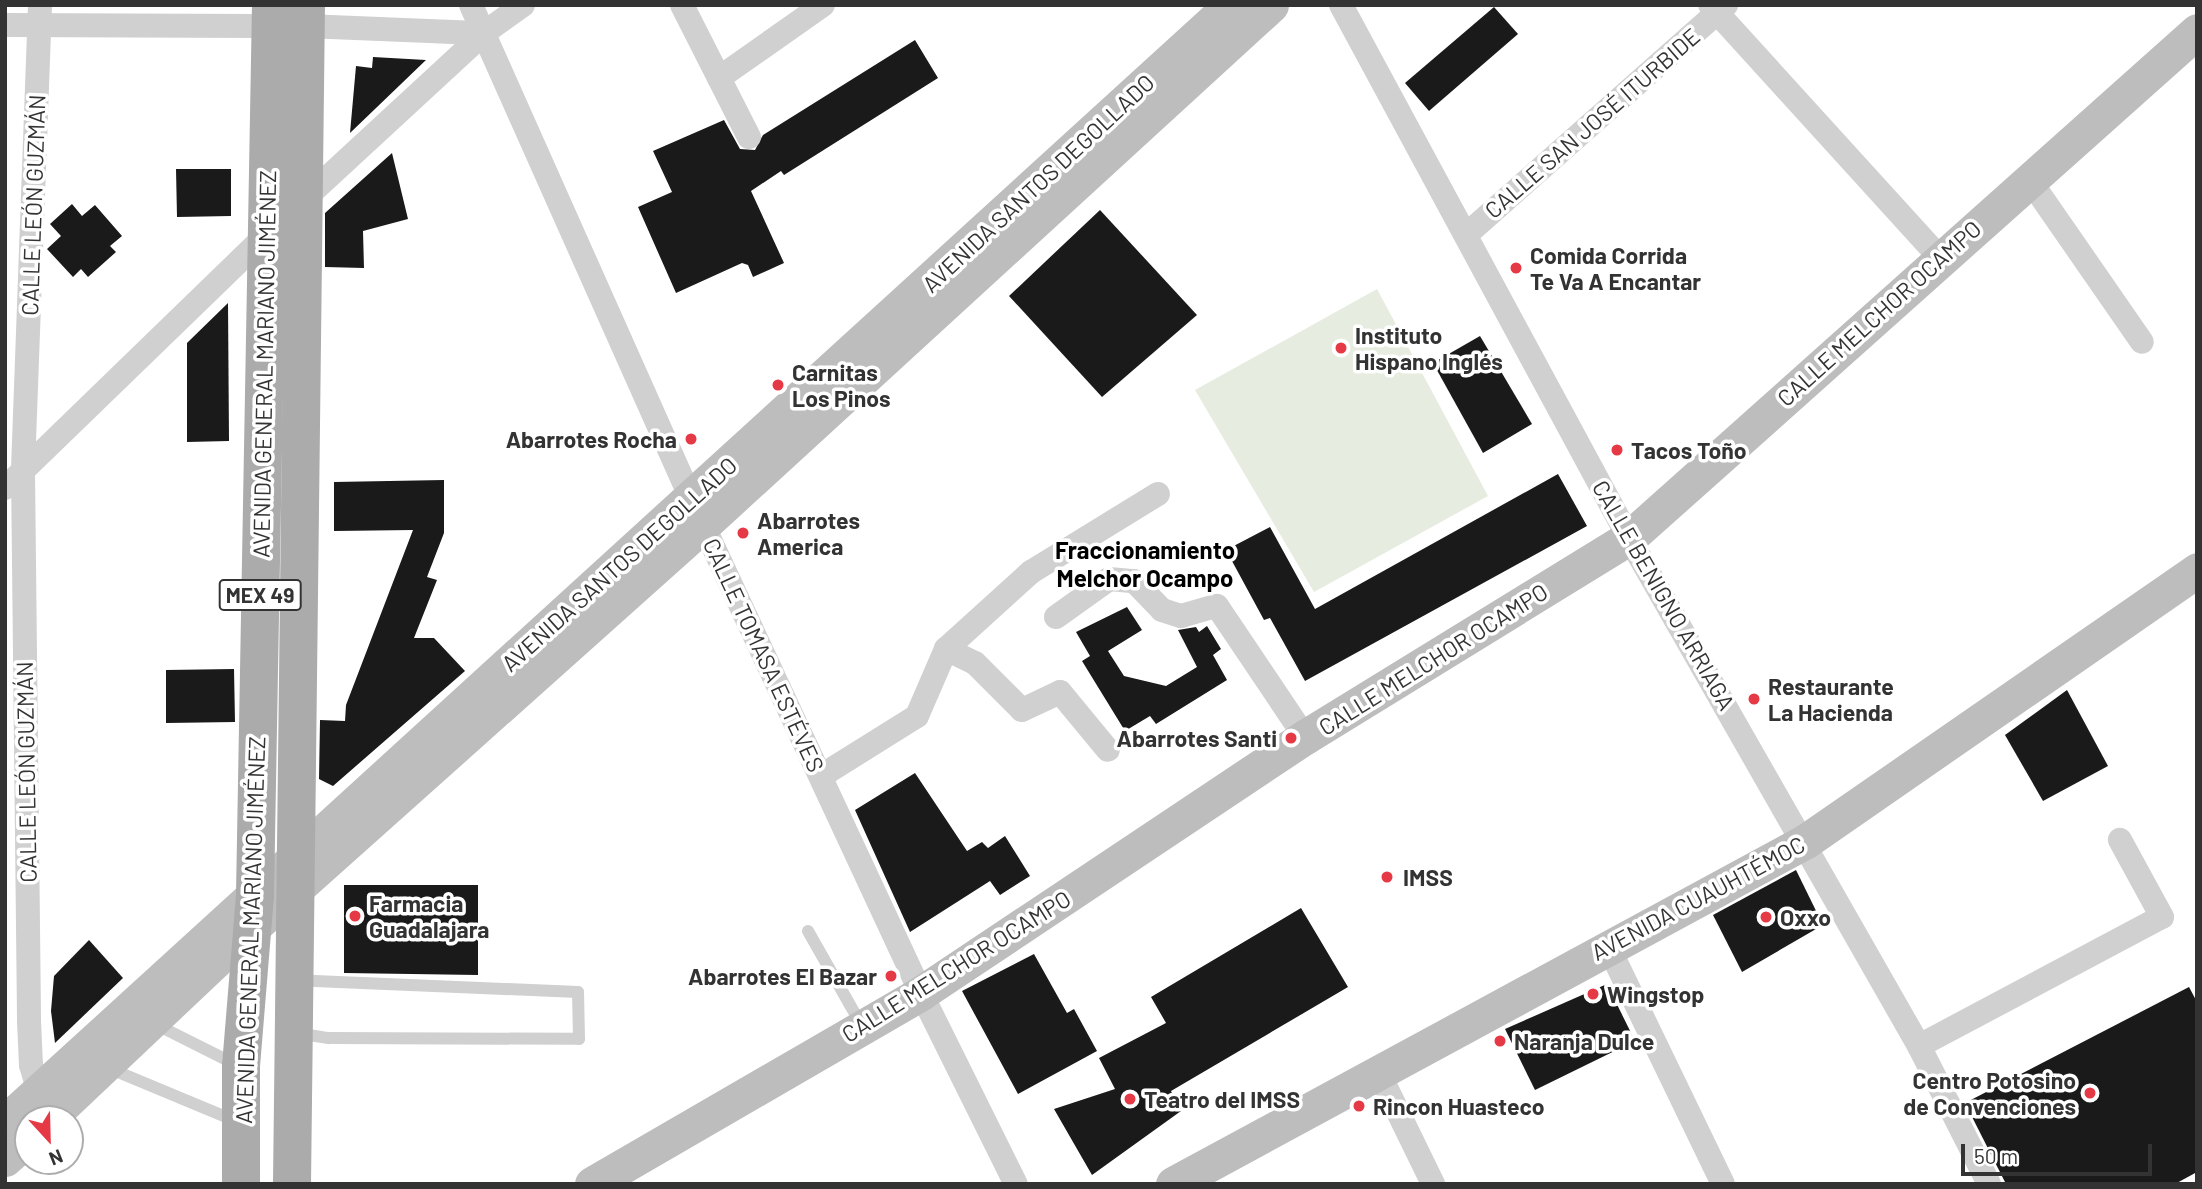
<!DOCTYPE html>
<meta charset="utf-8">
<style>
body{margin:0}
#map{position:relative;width:2202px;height:1189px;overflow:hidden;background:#fff;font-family:Barlow,sans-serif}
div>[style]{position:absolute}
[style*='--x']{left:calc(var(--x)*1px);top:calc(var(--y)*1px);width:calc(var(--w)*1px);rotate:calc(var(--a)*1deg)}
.green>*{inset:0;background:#e6ecdf}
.building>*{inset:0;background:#1a1a1a}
.lane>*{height:12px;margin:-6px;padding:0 6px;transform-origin:6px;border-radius:6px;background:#d0d0d0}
.street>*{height:24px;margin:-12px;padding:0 12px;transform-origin:12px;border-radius:12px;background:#d0d0d0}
.secondary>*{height:35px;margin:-17.5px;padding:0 17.5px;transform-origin:17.5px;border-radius:17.5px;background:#bdbdbd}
.primary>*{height:38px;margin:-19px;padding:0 19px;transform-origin:19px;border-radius:19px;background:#ababab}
.dots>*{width:19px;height:19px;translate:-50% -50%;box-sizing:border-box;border:4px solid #fff;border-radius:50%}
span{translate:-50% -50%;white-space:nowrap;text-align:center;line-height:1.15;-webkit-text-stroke:7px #fff;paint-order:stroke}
.shield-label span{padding:2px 5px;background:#fff;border:2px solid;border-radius:5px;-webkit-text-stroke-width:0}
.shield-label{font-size:21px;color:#333;font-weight:700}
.street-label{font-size:23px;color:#333}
.poi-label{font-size:23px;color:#333;font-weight:700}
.left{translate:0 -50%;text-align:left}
.right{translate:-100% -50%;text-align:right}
.neighbourhood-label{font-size:24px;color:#000;font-weight:700}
.frame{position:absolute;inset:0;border:7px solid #333;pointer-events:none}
.north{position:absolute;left:14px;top:1105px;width:70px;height:70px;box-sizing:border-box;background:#fff;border:2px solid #adadad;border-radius:50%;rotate:158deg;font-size:19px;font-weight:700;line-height:28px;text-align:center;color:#333}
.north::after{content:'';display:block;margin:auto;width:24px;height:32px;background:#e63946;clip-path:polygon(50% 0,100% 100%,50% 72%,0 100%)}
.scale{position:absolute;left:1961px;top:1144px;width:191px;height:32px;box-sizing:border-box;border:4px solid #333;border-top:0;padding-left:9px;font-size:21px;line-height:24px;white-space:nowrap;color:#333;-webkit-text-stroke:5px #fff;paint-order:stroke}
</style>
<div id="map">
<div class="green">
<div style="clip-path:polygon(1377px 289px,1488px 496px,1314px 592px,1195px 390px)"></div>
</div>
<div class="building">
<div style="clip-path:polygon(1494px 7px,1518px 34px,1429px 111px,1405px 83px)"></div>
<div style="clip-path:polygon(915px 40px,938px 78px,784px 175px,781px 171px,751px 191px,784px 263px,753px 277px,748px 265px,742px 263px,676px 293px,638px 207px,672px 192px,653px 151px,724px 120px,740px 149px,755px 150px,763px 135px)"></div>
<div style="clip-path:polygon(373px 57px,426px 60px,350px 133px,356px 66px,372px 68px)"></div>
<div style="clip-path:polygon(392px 153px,408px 219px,363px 231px,364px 268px,325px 267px,325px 213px)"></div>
<div style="clip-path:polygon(176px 169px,231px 169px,231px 216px,177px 217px)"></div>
<div style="clip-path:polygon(72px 204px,82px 216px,95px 205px,122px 236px,110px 246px,116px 252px,88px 277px,81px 269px,73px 277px,47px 249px,61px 236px,50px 224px)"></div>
<div style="clip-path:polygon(1100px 210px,1197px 315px,1102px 397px,1009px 296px)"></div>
<div style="clip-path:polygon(228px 303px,229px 441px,187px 442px,187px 343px)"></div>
<div style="clip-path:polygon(1480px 336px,1532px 424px,1483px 453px,1433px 363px)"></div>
<div style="clip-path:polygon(1558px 474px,1587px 526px,1305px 681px,1270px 618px,1264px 620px,1226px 550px,1270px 527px,1315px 609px)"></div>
<div style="clip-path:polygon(444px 480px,444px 533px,427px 577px,437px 580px,414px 638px,434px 638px,465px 671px,333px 786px,319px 779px,320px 720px,345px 721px,346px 705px,413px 530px,334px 531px,334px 482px)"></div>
<div style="clip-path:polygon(1127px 607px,1142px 630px,1108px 651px,1124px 676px,1166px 686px,1197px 667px,1178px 630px,1196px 627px,1199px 632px,1207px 626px,1221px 649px,1213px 655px,1227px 680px,1156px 724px,1150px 716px,1125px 731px,1082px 661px,1090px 656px,1076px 632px)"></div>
<div style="clip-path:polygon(234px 669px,235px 722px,166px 723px,166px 670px)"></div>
<div style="clip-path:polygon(2067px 690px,2108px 766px,2043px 801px,2005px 735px)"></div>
<div style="clip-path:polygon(915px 773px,967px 851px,982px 842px,988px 848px,1005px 836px,1030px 876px,1000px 895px,990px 881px,910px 932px,855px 810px)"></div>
<div style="clip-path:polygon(1796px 870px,1823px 925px,1742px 972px,1713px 915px)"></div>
<div style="clip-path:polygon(344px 885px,478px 885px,478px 975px,344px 973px)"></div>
<div style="clip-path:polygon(1301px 908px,1348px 987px,1171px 1091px,1181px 1111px,1092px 1175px,1054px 1109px,1115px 1089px,1099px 1058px,1166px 1023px,1151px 997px)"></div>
<div style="clip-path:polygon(89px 940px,123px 978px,55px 1043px,51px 1011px,54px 976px)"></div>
<div style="clip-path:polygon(1034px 954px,1067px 1013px,1074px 1009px,1097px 1051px,1018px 1094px,962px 991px)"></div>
<div style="clip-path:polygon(1607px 984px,1635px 1041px,1535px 1090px,1505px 1029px)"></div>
<div style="clip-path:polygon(2189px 987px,2197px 1002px,2197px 1172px,2175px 1184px,2006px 1184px,1965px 1103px)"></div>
</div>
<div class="lane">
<div style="--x:808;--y:931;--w:109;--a:60.4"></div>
<div style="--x:153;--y:1023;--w:94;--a:26.6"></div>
<div style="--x:296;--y:1033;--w:33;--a:9"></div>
<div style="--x:329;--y:1038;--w:250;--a:0.2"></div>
<div style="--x:579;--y:1039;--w:47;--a:-91.2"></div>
<div style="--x:578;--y:992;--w:281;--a:-177.6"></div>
<div style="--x:106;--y:1067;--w:143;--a:22.6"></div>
</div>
<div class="street">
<div style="--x:40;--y:5;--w:467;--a:92.1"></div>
<div style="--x:23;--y:472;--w:549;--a:89.37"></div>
<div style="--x:29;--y:1021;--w:44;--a:87.4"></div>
<div style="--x:31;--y:1065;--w:26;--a:74"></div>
<div style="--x:38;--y:1090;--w:16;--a:55"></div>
<div style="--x:471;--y:5;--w:543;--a:65.98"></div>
<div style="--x:692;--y:501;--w:543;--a:65.04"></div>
<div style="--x:921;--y:993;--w:213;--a:63.6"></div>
<div style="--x:682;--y:5;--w:148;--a:63.1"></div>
<div style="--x:1341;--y:5;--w:606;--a:61.62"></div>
<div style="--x:1629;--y:538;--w:585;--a:60.28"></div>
<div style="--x:1919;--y:1046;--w:155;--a:63.1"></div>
<div style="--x:1710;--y:5;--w:341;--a:47.7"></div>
<div style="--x:5;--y:25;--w:301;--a:0.2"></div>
<div style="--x:306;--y:26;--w:178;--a:2.3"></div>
<div style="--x:719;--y:78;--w:127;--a:-35.1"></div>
<div style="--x:2029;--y:179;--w:198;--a:55.3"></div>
<div style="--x:300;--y:203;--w:251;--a:-42.7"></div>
<div style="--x:484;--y:33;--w:48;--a:-35.7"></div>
<div style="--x:1467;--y:234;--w:346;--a:-41.5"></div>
<div style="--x:5;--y:488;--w:371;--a:-44.1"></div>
<div style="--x:1056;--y:617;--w:65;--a:-35.6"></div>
<div style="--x:1109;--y:579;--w:25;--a:5"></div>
<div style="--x:1134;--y:581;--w:40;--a:46"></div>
<div style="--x:1162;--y:610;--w:20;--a:18"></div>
<div style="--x:1181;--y:616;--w:37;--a:-16"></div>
<div style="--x:1217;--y:606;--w:158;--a:56.1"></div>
<div style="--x:946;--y:649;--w:32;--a:26"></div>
<div style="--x:975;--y:663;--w:66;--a:45"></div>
<div style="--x:1022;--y:710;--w:42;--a:-25.3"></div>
<div style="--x:1060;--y:692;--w:75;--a:50.4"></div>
<div style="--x:821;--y:776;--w:113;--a:-32"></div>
<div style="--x:917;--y:716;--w:73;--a:-66.6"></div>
<div style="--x:946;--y:649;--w:115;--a:-42.2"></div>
<div style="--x:1031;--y:572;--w:149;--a:-31.6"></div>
<div style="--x:1608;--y:946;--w:264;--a:64.2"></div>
<div style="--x:1919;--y:1046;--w:275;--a:-28"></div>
<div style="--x:2162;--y:917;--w:88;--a:-118.6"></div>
<div style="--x:1378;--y:1071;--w:126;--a:64"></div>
</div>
<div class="secondary">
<div style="--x:48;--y:1119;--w:230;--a:-43.4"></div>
<div style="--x:215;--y:961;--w:654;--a:-41.78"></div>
<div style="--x:703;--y:525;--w:770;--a:-42.47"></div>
<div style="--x:5;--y:1122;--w:1659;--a:-42.34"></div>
<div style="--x:5;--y:1159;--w:31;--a:-42"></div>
<div style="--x:592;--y:1184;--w:380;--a:-30.1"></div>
<div style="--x:921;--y:993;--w:462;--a:-33.7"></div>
<div style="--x:1305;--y:737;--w:380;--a:-31.6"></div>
<div style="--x:1629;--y:538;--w:761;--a:-41.75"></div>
<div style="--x:1173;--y:1184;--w:720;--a:-28.45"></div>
<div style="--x:1806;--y:841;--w:476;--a:-34.7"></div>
</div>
<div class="primary">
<div style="--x:241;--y:1184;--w:118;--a:-90"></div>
<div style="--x:241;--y:1066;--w:173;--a:-85.3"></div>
<div style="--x:255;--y:894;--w:889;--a:-88.97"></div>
<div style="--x:292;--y:1184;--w:1179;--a:-89.32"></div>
</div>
<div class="dots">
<div style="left:1516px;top:268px;background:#e63946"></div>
<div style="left:1341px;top:348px;background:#e63946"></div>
<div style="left:778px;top:385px;background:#e63946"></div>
<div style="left:691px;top:439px;background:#e63946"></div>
<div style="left:1617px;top:450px;background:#e63946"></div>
<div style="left:743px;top:533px;background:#e63946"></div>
<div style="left:1754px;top:699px;background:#e63946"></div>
<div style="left:1291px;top:738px;background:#e63946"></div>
<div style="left:1387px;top:877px;background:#e63946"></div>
<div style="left:355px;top:916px;background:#e63946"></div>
<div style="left:1766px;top:917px;background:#e63946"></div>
<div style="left:891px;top:976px;background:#e63946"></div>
<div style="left:1593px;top:994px;background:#e63946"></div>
<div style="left:1500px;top:1041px;background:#e63946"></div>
<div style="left:2090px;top:1093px;background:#e63946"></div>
<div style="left:1130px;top:1099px;background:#e63946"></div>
<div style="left:1359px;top:1106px;background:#e63946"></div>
</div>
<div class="shield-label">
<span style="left:260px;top:595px">MEX 49</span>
</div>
<div class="street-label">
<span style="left:1592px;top:123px;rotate:-41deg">CALLE SAN JOSÉ ITURBIDE</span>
<span style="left:1038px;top:183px;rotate:-43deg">AVENIDA SANTOS DEGOLLADO</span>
<span style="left:33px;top:205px;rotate:-88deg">CALLE LEÓN GUZMÁN</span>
<span style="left:1879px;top:313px;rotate:-42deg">CALLE MELCHOR OCAMPO</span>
<span style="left:264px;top:364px;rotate:-89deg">AVENIDA GENERAL MARIANO JIMÉNEZ</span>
<span style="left:619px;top:564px;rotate:-42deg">AVENIDA SANTOS DEGOLLADO</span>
<span style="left:1664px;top:595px;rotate:60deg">CALLE BENIGNO ARRIAGA</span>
<span style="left:764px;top:655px;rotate:65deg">CALLE TOMASA ESTÉVES</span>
<span style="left:1433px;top:659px;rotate:-32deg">CALLE MELCHOR OCAMPO</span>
<span style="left:26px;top:772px;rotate:-91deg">CALLE LEÓN GUZMÁN</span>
<span style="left:1698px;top:898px;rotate:-28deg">AVENIDA CUAUHTÉMOC</span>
<span style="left:250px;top:930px;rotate:-88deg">AVENIDA GENERAL MARIANO JIMÉNEZ</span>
<span style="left:956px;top:966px;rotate:-32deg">CALLE MELCHOR OCAMPO</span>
</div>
<div class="poi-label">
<span class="left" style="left:1530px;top:268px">Comida Corrida<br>Te Va A Encantar</span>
<span class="left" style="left:1355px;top:348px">Instituto<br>Hispano Inglés</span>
<span class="left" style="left:792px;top:385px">Carnitas<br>Los Pinos</span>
<span class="right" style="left:677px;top:439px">Abarrotes Rocha</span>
<span class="left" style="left:1631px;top:450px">Tacos Toño</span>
<span class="left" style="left:757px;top:533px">Abarrotes<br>America</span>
<span class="left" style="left:1768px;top:699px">Restaurante<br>La Hacienda</span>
<span class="right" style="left:1277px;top:738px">Abarrotes Santi</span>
<span class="left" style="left:1403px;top:877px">IMSS</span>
<span class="left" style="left:369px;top:916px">Farmacia<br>Guadalajara</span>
<span class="left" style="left:1780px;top:917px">Oxxo</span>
<span class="right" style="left:877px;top:976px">Abarrotes El Bazar</span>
<span class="left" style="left:1607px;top:994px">Wingstop</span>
<span class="left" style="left:1514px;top:1041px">Naranja Dulce</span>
<span class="right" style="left:2076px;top:1093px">Centro Potosino<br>de Convenciones</span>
<span class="left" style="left:1144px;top:1099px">Teatro del IMSS</span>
<span class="left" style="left:1373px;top:1106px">Rincon Huasteco</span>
</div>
<div class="neighbourhood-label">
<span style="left:1145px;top:564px">Fraccionamiento<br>Melchor Ocampo</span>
</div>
<div class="frame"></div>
<div class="north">N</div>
<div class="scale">50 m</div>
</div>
